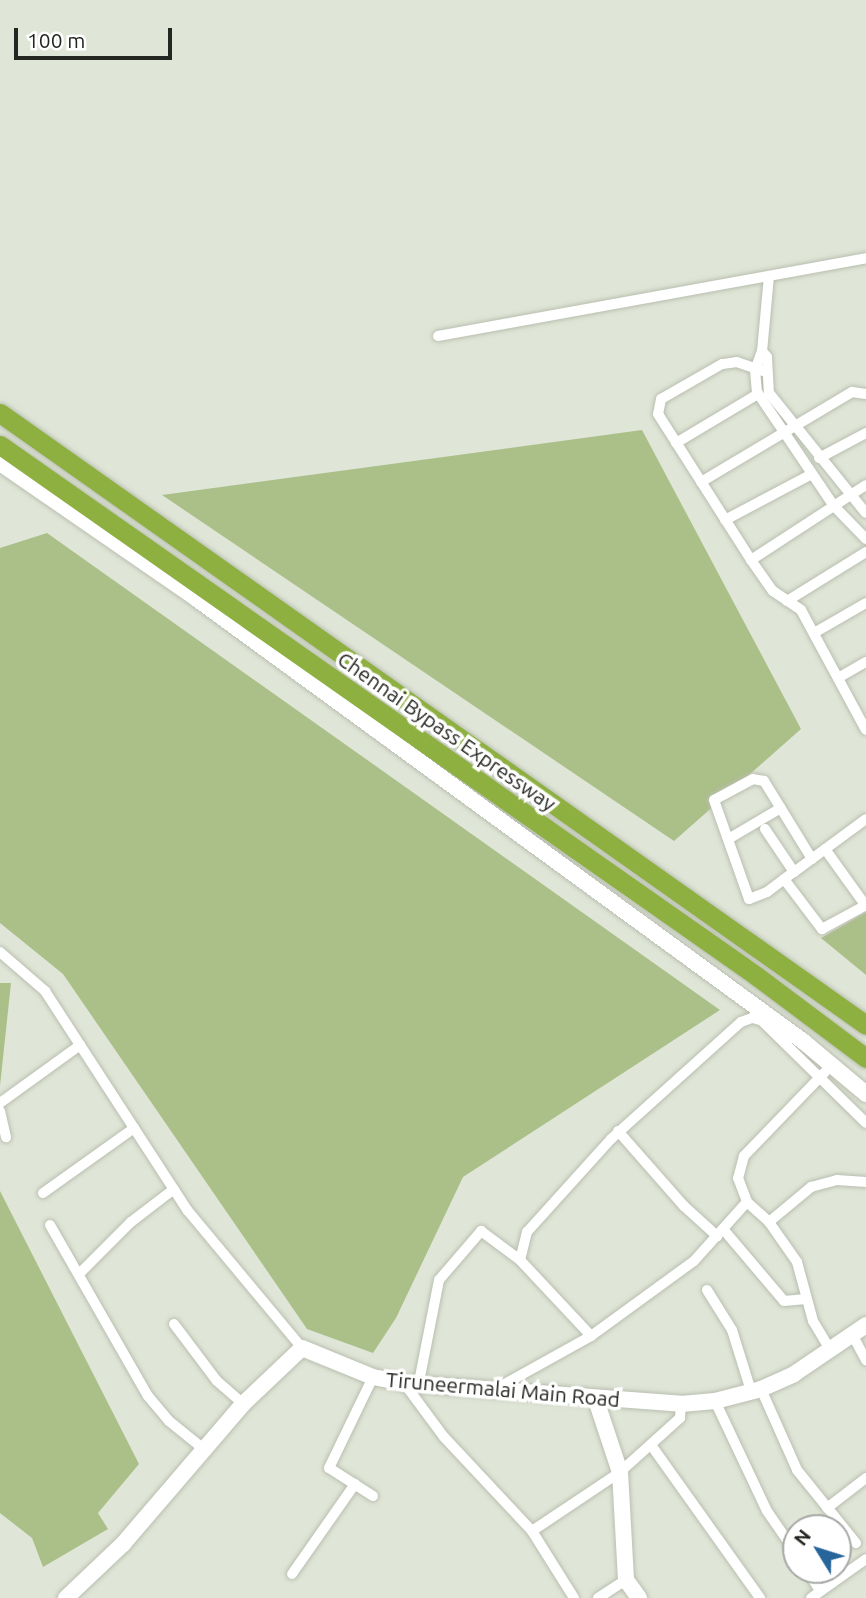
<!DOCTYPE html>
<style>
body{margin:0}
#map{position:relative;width:866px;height:1598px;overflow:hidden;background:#e0e6d7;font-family:Ubuntu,sans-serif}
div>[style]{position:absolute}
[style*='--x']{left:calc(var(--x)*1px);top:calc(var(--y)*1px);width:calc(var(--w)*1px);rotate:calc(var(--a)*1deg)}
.green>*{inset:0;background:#abbf89}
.roads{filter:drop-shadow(0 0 2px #b9bfb0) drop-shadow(0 0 2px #b9bfb0)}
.street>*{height:10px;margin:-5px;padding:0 5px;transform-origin:5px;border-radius:5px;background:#fff}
.secondary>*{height:16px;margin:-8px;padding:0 8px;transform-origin:8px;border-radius:8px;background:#fff}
.highway>*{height:19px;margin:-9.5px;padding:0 9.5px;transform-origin:9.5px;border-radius:9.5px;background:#8db041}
span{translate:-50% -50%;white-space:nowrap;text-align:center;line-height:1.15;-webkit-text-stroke:7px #fff;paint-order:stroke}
.street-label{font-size:21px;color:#242721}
.north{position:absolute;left:782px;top:1514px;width:70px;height:70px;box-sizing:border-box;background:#fff;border:2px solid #a7a9a6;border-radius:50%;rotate:308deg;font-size:19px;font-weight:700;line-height:28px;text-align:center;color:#242721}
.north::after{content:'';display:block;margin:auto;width:24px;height:32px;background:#26649a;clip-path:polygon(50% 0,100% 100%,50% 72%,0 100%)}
.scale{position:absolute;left:14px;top:28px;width:158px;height:32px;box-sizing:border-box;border:4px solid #242721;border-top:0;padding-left:9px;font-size:21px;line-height:24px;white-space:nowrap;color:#242721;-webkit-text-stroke:5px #fff;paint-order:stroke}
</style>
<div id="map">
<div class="green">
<div style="clip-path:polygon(642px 430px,801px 729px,674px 841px,162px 495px)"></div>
<div style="clip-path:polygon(47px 533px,720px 1010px,463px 1177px,396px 1318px,373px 1353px,307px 1329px,63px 974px,0 923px,0 548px)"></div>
<div style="clip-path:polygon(866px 912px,866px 975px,821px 938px)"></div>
<div style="clip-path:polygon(0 983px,11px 983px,0 1086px)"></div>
<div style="clip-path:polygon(0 1191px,139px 1464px,98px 1513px,108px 1529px,43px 1567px,32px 1538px,0 1513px)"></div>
</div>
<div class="roads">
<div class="street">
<div style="--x:769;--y:276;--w:75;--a:95.3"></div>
<div style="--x:762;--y:351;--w:20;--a:110"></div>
<div style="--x:755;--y:370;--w:22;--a:85"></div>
<div style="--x:757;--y:392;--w:138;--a:56"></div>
<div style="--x:834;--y:506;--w:46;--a:45.9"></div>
<div style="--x:438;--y:336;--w:435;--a:-10.3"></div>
<div style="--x:762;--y:351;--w:8;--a:50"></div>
<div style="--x:767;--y:357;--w:36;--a:87"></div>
<div style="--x:769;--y:393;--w:154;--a:51.1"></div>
<div style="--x:766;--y:372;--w:31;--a:-161"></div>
<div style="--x:737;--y:362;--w:15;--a:172"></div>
<div style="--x:722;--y:364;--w:70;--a:150.2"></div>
<div style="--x:661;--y:399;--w:15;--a:101"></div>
<div style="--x:658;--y:414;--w:173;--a:57.5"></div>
<div style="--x:751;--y:560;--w:38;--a:55"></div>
<div style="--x:773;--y:591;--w:34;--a:34"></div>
<div style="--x:801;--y:610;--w:136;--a:61.6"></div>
<div style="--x:676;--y:443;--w:96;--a:-30.9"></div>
<div style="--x:819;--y:458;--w:53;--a:-28"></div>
<div style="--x:701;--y:482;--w:176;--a:-30.8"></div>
<div style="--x:852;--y:392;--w:14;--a:8"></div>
<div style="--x:725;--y:520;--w:98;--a:-27.9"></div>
<div style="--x:751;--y:560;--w:137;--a:-33.1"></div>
<div style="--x:787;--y:601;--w:93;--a:-31.8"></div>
<div style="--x:814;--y:633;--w:60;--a:-30"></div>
<div style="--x:838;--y:678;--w:32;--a:-30"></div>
<div style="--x:765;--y:829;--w:52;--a:56"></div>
<div style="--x:730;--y:838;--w:59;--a:-30.5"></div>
<div style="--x:825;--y:849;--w:70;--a:54.3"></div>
<div style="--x:812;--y:859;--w:92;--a:-121.6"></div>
<div style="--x:764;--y:781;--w:11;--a:-170"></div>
<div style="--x:753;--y:779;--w:44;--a:151.7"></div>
<div style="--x:714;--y:800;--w:105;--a:70.5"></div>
<div style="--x:749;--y:899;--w:19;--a:-21"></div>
<div style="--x:767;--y:892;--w:34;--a:-37"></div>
<div style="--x:794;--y:872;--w:89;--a:-36.4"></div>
<div style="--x:784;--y:879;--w:63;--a:52.8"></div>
<div style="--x:822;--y:929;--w:50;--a:-28.6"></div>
<div style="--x:0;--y:952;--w:60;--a:40.9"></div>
<div style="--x:45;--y:991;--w:262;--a:57"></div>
<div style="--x:188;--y:1211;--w:178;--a:50.2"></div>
<div style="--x:825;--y:1072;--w:117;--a:134"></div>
<div style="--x:744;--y:1156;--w:23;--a:105"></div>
<div style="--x:738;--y:1178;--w:26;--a:69"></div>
<div style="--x:747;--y:1202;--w:30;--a:42"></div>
<div style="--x:769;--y:1222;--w:49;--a:55"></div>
<div style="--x:797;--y:1262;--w:61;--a:74.8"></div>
<div style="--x:813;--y:1321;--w:31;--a:59"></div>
<div style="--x:0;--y:1103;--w:99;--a:-35.9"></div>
<div style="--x:0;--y:1111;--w:27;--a:77"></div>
<div style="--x:618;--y:1131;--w:100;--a:48.7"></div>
<div style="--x:684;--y:1206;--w:45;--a:42.3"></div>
<div style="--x:43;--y:1193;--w:112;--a:-35.5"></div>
<div style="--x:769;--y:1222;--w:55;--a:-39.8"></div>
<div style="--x:811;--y:1187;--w:27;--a:-15"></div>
<div style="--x:837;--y:1180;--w:29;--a:4"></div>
<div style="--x:50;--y:1225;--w:197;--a:60.2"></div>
<div style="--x:148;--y:1396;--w:33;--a:50"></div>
<div style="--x:169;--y:1421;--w:48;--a:39"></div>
<div style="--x:723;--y:1229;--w:94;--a:49.7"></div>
<div style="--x:784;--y:1301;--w:22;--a:-5"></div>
<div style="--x:520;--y:1260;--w:29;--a:-76"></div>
<div style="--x:527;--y:1232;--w:125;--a:-47.9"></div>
<div style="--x:611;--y:1139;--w:175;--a:-42"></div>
<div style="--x:741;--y:1022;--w:12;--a:-20"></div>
<div style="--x:752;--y:1018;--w:9;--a:13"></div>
<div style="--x:761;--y:1020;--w:147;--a:44.4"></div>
<div style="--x:80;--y:1273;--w:72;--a:-45"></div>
<div style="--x:131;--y:1222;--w:54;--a:-37.5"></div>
<div style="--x:707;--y:1290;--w:47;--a:58"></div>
<div style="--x:732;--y:1330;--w:64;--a:72.7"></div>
<div style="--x:174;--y:1324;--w:71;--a:53"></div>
<div style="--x:217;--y:1381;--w:35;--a:41"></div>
<div style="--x:852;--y:1334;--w:30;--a:62"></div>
<div style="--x:419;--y:1382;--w:104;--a:-78.9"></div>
<div style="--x:439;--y:1280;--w:65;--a:-49.4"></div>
<div style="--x:481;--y:1231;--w:49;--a:36.6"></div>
<div style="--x:520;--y:1260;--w:104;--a:46.9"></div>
<div style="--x:404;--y:1383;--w:67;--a:53.5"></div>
<div style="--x:444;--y:1437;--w:129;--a:46.9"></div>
<div style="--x:532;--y:1531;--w:79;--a:57.9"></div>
<div style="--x:761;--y:1389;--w:89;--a:66"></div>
<div style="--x:797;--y:1470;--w:94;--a:51.1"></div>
<div style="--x:494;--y:1390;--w:111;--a:-29.1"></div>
<div style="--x:591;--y:1336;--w:127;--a:-36.1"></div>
<div style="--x:694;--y:1261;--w:79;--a:-48.1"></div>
<div style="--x:715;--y:1401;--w:122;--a:64.7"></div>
<div style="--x:767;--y:1511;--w:51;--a:55.4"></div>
<div style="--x:651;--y:1445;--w:188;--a:54.5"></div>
<div style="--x:373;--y:1496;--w:52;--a:-147.5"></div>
<div style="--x:329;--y:1468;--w:101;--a:-64.2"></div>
<div style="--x:827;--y:1508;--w:49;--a:-37.6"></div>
<div style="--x:532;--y:1531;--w:106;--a:-33.8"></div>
<div style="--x:620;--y:1472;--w:81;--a:-42"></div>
<div style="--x:680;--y:1418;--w:14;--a:-86"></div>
<div style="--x:807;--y:1570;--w:25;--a:58"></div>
<div style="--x:292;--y:1574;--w:110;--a:-55"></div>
<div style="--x:598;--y:1598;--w:33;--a:-33"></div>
<div style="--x:811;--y:1598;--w:67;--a:-35.3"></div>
</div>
<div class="secondary">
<div style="--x:0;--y:463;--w:239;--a:34.6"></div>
<div style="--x:197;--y:599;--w:751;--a:36.12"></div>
<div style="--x:804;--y:1042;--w:81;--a:40"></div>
<div style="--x:596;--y:1400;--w:76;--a:71.6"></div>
<div style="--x:620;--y:1472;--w:108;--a:86.8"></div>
<div style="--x:626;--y:1580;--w:22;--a:54"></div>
<div style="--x:66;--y:1598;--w:79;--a:-43.5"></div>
<div style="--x:123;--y:1544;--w:184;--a:-49.4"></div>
<div style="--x:243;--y:1404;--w:81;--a:-43.5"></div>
<div style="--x:302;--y:1348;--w:77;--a:22.2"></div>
<div style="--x:373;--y:1377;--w:32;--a:11"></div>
<div style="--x:404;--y:1383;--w:278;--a:4.3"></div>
<div style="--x:681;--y:1404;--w:34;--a:-5"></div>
<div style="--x:715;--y:1401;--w:48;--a:-14.6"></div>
<div style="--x:761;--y:1389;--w:36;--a:-24"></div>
<div style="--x:794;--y:1374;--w:87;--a:-34.2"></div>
</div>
<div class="highway">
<div style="--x:0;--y:413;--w:1060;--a:35.25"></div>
<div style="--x:0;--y:445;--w:926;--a:35.06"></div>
<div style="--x:758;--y:977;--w:135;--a:36.9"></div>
</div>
</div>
<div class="street-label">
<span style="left:447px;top:731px;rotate:35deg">Chennai Bypass Expressway</span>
<span style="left:503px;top:1389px;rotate:5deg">Tiruneermalai Main Road</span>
</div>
<div class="north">N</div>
<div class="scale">100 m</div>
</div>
